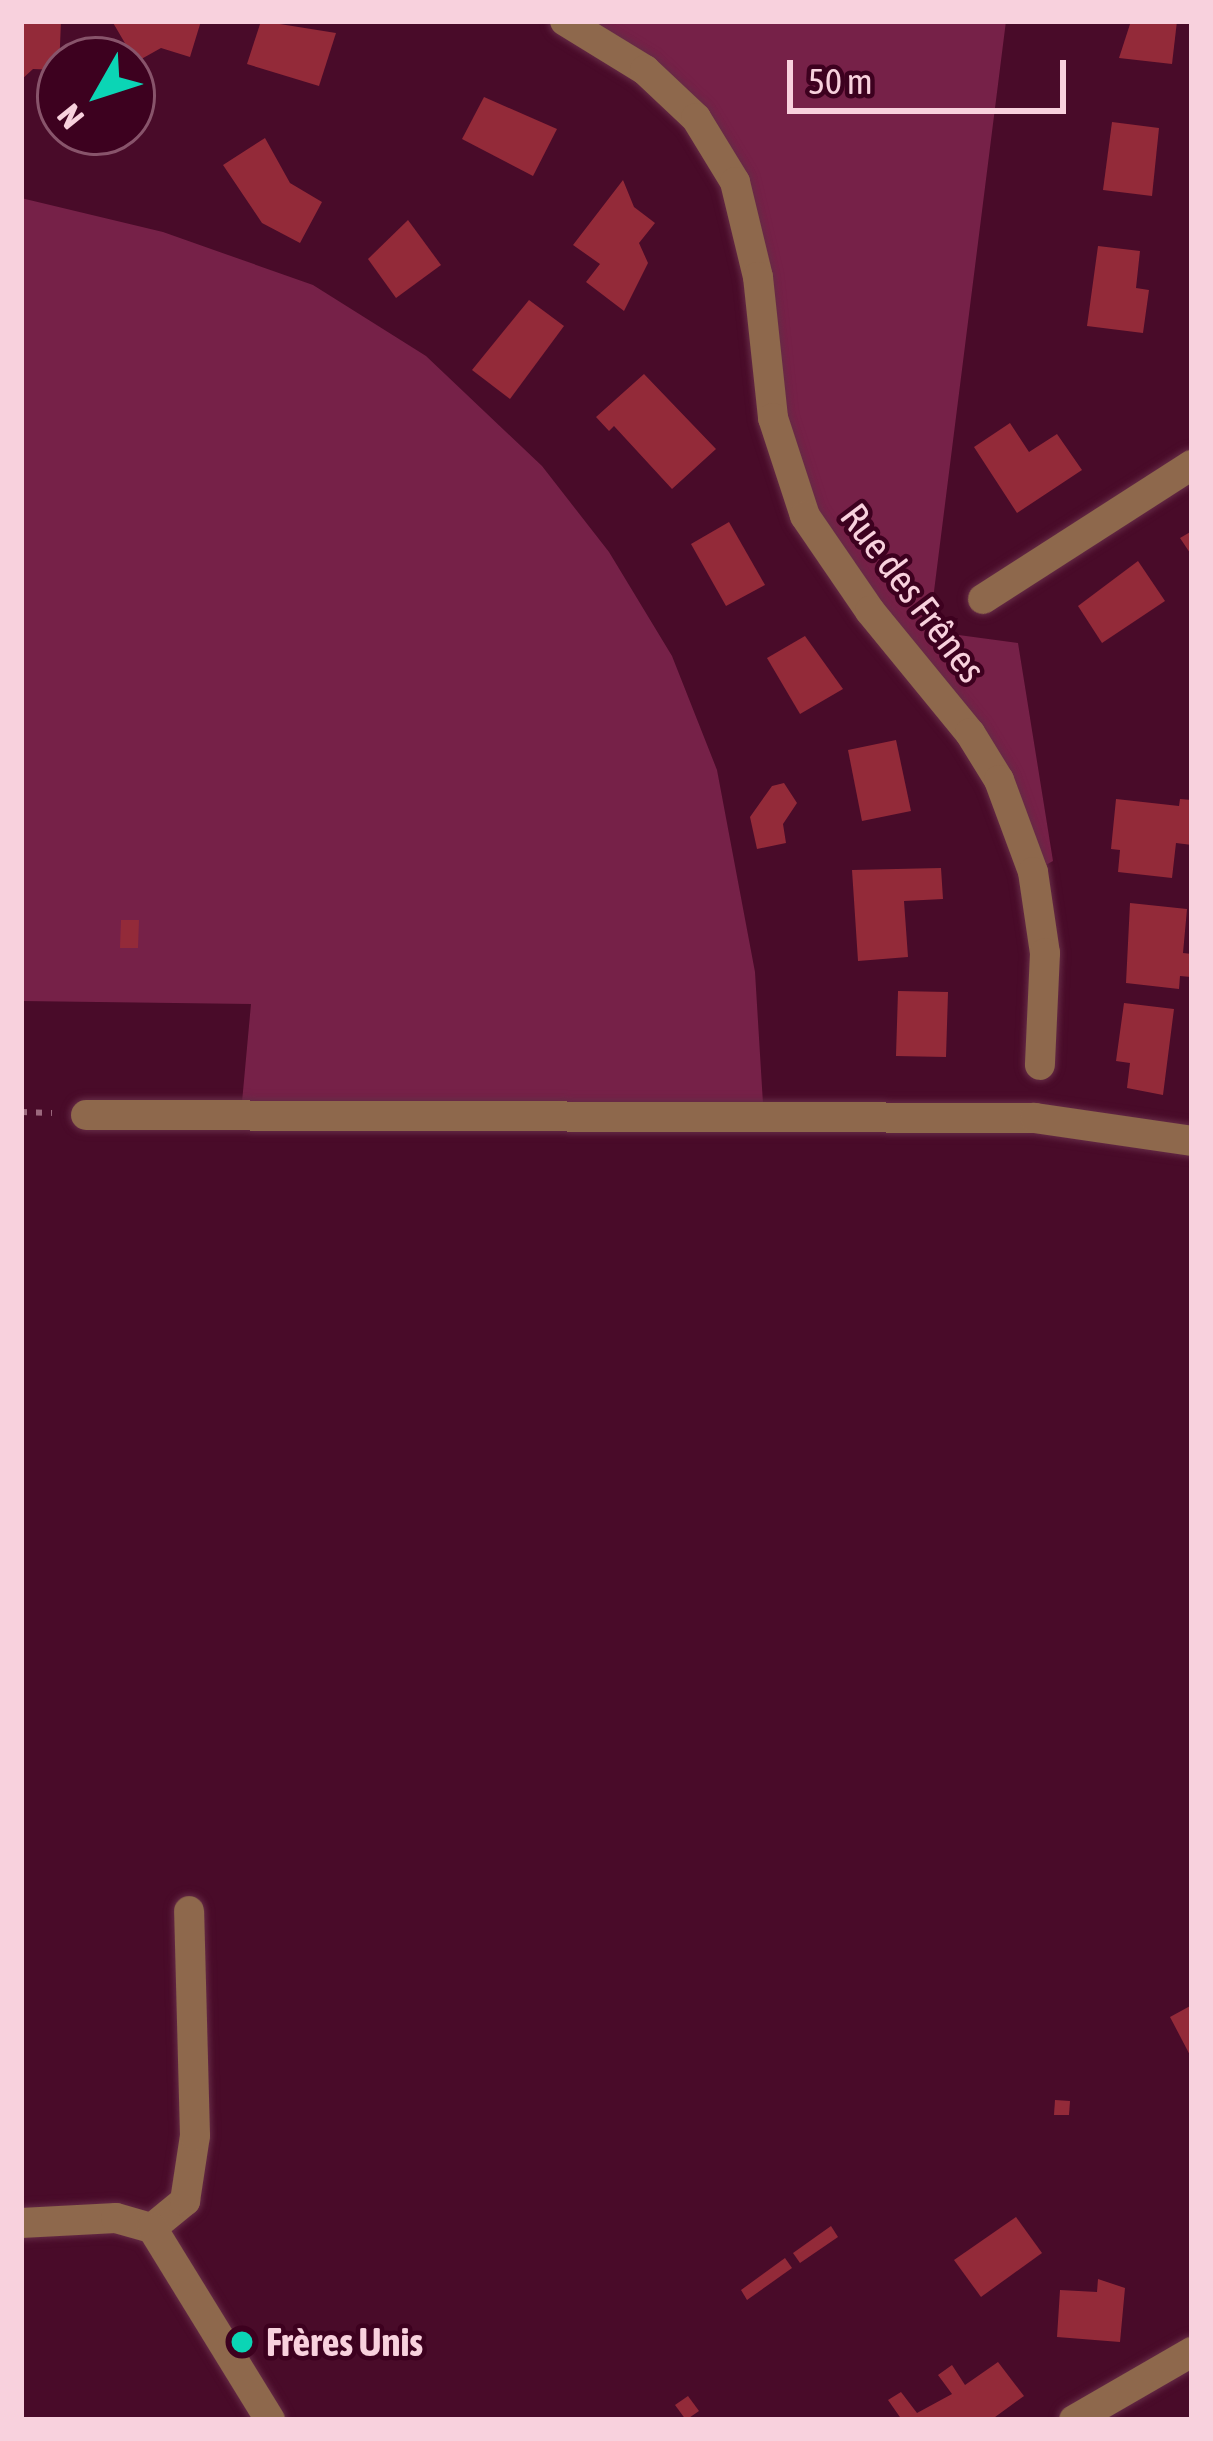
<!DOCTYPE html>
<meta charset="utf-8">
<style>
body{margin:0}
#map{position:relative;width:1213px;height:2441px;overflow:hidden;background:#490b29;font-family:"Asap Condensed",sans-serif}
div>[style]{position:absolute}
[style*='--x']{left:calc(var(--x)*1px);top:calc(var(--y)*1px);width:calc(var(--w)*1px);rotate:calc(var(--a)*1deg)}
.green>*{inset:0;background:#762148}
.building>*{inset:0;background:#932a39}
.path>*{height:6px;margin-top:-3px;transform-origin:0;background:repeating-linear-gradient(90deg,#9b687d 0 6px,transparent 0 15px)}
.roads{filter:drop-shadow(0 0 3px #652b46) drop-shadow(0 0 3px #652b46)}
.minor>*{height:30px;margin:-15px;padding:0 15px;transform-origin:15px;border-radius:15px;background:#8e684c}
.dots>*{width:33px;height:33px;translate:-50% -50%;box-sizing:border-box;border:6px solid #3d011f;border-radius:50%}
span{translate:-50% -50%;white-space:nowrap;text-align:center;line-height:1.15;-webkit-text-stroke:9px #3d011f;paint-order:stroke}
.street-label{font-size:39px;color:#f8d1dd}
.poi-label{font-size:39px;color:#f8d1dd;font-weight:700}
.left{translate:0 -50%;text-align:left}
.frame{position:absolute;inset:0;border:24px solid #f8d1dd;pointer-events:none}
.north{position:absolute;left:36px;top:36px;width:120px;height:120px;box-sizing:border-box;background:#3d011f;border:3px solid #88546b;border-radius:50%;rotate:231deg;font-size:33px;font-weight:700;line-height:48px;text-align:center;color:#f8d1dd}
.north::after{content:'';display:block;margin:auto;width:42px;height:54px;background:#0bd5b5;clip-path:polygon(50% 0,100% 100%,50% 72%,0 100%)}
.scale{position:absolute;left:787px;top:60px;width:279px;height:54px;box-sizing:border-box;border:6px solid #f8d1dd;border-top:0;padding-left:15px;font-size:36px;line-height:42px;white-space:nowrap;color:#f8d1dd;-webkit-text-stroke:9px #3d011f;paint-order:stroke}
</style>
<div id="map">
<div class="green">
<div style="clip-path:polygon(565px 21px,1006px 21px,929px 631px,1018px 643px,1053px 861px,1033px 872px,999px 780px,805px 516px,758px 277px,696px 118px)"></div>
<div style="clip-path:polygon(21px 198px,163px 232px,313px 285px,426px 356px,542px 466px,609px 552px,672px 656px,717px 770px,755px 972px,764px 1120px,241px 1113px,251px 1004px,21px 1001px)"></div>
</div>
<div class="building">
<div style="clip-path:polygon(61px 21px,59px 70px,33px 69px,21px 80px,21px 24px)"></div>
<div style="clip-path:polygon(112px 21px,201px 21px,190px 57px,161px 48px,136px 62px)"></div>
<div style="clip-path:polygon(261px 21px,336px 33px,319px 86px,247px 64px)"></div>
<div style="clip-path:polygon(1131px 21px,1177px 21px,1172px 64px,1119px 58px)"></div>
<div style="clip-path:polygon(484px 97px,557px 129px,533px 176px,462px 139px)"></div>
<div style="clip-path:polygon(1112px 122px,1159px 128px,1152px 196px,1103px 190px)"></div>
<div style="clip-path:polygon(265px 138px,290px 183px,322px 202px,300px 243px,262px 223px,223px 165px)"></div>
<div style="clip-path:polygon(623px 180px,634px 207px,655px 223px,639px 243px,648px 263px,624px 311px,586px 282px,600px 264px,573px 245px)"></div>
<div style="clip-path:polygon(408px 220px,441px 265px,396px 298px,368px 259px)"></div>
<div style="clip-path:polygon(1098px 246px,1140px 251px,1136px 288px,1149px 290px,1143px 333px,1087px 326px)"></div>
<div style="clip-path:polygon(529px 300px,564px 326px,510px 399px,472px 370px)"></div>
<div style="clip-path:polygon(644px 374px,716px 449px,672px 489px,614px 426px,609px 431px,596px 417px)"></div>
<div style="clip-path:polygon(1010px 423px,1029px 452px,1057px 434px,1082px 470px,1017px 513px,974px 447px)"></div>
<div style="clip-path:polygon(729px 522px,765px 585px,726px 606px,691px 544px)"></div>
<div style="clip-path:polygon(1192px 531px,1192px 556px,1180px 538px)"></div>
<div style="clip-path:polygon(1138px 561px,1165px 601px,1102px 643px,1078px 606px)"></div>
<div style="clip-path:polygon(805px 636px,843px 689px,800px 714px,767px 658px)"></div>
<div style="clip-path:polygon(896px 740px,911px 811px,862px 821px,848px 750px)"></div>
<div style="clip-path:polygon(784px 783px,797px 803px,783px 824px,786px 843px,757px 849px,750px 817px,772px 786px)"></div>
<div style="clip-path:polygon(1116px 799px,1179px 806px,1180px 799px,1192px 800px,1192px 845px,1176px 843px,1172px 878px,1118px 872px,1120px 850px,1111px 849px)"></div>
<div style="clip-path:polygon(941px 868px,943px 899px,904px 901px,908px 957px,858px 961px,852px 870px)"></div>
<div style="clip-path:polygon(1130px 903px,1187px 909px,1183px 953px,1192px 954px,1191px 977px,1180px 976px,1179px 989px,1126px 983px)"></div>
<div style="clip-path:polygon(121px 920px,139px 920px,138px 948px,120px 948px)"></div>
<div style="clip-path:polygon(898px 991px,948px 992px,946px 1057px,896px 1056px)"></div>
<div style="clip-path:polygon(1124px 1003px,1174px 1009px,1163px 1095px,1127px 1088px,1130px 1063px,1116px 1061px)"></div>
<div style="clip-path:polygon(1192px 2005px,1192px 2059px,1170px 2017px)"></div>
<div style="clip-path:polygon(1055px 2100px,1070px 2101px,1069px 2115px,1054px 2115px)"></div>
<div style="clip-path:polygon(1016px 2217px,1042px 2253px,981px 2297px,954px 2260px)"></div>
<div style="clip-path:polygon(831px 2226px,838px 2237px,800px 2263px,793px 2253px)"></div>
<div style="clip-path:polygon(785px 2258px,792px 2268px,747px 2300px,741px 2290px)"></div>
<div style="clip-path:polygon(1098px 2279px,1125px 2288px,1120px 2342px,1057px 2337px,1060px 2290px,1097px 2292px)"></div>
<div style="clip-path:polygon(998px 2362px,1024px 2396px,991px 2420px,902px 2420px,888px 2400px,901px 2392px,917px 2413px,952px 2394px,938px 2375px,952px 2365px,965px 2385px)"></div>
<div style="clip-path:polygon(688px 2396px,699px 2411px,686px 2420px,675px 2405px)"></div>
</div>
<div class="path">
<div style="--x:21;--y:1112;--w:31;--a:2"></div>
</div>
<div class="roads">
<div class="minor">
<div style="--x:565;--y:21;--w:94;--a:31.5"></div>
<div style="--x:645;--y:70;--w:70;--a:43.3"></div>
<div style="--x:696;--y:118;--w:75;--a:58.6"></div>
<div style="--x:735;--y:182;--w:98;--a:76.4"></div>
<div style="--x:758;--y:277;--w:142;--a:83.9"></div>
<div style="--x:773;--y:418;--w:103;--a:71.9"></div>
<div style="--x:805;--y:516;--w:115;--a:55.6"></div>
<div style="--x:870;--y:611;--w:158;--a:50.7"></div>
<div style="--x:970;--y:733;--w:55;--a:58.3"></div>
<div style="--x:999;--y:780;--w:98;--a:69.7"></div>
<div style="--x:1033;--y:872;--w:82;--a:81.6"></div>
<div style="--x:1045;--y:953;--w:112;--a:92.6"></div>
<div style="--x:983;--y:599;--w:248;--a:-32.7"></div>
<div style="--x:86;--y:1115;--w:949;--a:0.18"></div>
<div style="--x:1035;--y:1118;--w:159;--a:8.3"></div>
<div style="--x:21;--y:2223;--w:95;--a:-3"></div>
<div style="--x:116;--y:2218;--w:37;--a:16"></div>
<div style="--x:152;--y:2228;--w:43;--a:-39.3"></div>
<div style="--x:185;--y:2201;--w:66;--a:-81.3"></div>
<div style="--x:195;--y:2136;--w:225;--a:-91.5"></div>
<div style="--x:152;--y:2228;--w:225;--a:58.4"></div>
<div style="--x:1074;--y:2420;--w:136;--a:-30"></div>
</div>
</div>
<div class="dots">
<div style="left:242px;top:2342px;background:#0bd5b5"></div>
</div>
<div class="street-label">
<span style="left:913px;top:593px;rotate:53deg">Rue des Frênes</span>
</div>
<div class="poi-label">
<span class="left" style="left:266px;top:2342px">Frères Unis</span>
</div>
<div class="frame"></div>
<div class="north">N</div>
<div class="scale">50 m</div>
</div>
